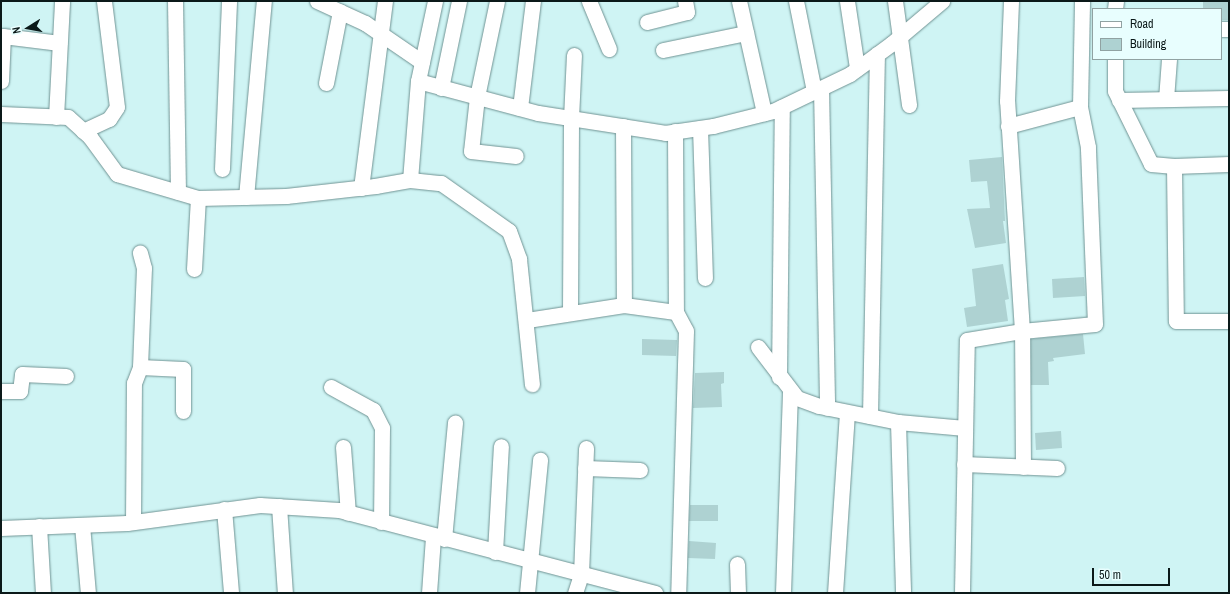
<!DOCTYPE html>
<style>
body{margin:0}
#map{position:relative;width:1230px;height:594px;overflow:hidden;background:#cff4f4;font-family:"Archivo Narrow",sans-serif}
div>[style]{position:absolute}
[style*='--x']{left:calc(var(--x)*1px);top:calc(var(--y)*1px);width:calc(var(--w)*1px);rotate:calc(var(--a)*1deg)}
.building>*{inset:0;background:#aed2d2}
.roads{filter:drop-shadow(0 0 1px #709393) drop-shadow(0 0 1px #709393)}
.minor>*{height:15px;margin:-7.5px;padding:0 7.5px;transform-origin:7.5px;border-radius:7.5px;background:#fff}
span{translate:-50% -50%;white-space:nowrap;text-align:center;line-height:1.15;-webkit-text-stroke:4px #e8fefe;paint-order:stroke}
.frame{position:absolute;inset:0;border:2px solid #0b1919;pointer-events:none}
.legend{position:absolute;left:1092px;top:8px;width:130px;height:52px;box-sizing:border-box;background:#e8fefe;border:1px solid #90a2a2;margin:0;padding:5px 7px;list-style:none;font-size:12px;color:#0b1919}
.legend li{display:flex;align-items:center;gap:8px;height:20px}
.legend b{width:20px;border:1px solid #90a2a2}
.north{position:absolute;left:8px;top:8px;width:40px;height:40px;-webkit-text-stroke:3px #e8fefe;paint-order:stroke;rotate:259deg;font-size:11px;font-weight:700;line-height:16px;text-align:center;color:#0b1919}
.north::after{content:'';display:block;margin:auto;width:14px;height:18px;background:#0b1919;clip-path:polygon(50% 0,100% 100%,50% 72%,0 100%)}
.scale{position:absolute;left:1092px;top:568px;width:78px;height:18px;box-sizing:border-box;border:2px solid #0b1919;border-top:0;padding-left:5px;font-size:12px;line-height:14px;white-space:nowrap;color:#0b1919;-webkit-text-stroke:3px #e8fefe;paint-order:stroke}
</style>
<div id="map">
<div class="building">
<div style="clip-path:polygon(1203px 1px,1229px 1px,1229px 20px,1221px 20px,1221px 9px,1203px 9px)"></div>
<div style="clip-path:polygon(1002px 157px,1005px 221px,1003px 221px,1006px 243px,975px 248px,967px 209px,990px 208px,987px 181px,971px 182px,969px 160px)"></div>
<div style="clip-path:polygon(1003px 264px,1009px 299px,1005px 300px,1008px 321px,967px 327px,964px 308px,976px 306px,972px 269px)"></div>
<div style="clip-path:polygon(1084px 277px,1085px 296px,1053px 298px,1052px 279px)"></div>
<div style="clip-path:polygon(1083px 334px,1085px 354px,1053px 358px,1054px 361px,1048px 362px,1049px 385px,1031px 385px,1031px 339px)"></div>
<div style="clip-path:polygon(642px 339px,677px 340px,676px 356px,642px 355px)"></div>
<div style="clip-path:polygon(724px 372px,724px 383px,721px 384px,722px 407px,693px 408px,695px 373px)"></div>
<div style="clip-path:polygon(1061px 431px,1062px 448px,1036px 450px,1035px 433px)"></div>
<div style="clip-path:polygon(690px 505px,718px 505px,718px 521px,689px 521px)"></div>
<div style="clip-path:polygon(689px 541px,716px 543px,715px 559px,688px 558px)"></div>
</div>
<div class="roads">
<div class="minor">
<div style="--x:175;--y:1;--w:191;--a:89.1"></div>
<div style="--x:317;--y:1;--w:53;--a:24.6"></div>
<div style="--x:365;--y:23;--w:69;--a:34.4"></div>
<div style="--x:497;--y:1;--w:98;--a:101.8"></div>
<div style="--x:477;--y:97;--w:54;--a:96.3"></div>
<div style="--x:471;--y:151;--w:45;--a:6.3"></div>
<div style="--x:589;--y:1;--w:52;--a:67.4"></div>
<div style="--x:739;--y:1;--w:115;--a:77.4"></div>
<div style="--x:796;--y:1;--w:92;--a:78.7"></div>
<div style="--x:847;--y:1;--w:68;--a:81.5"></div>
<div style="--x:895;--y:1;--w:105;--a:82.3"></div>
<div style="--x:1115;--y:9;--w:8;--a:-83"></div>
<div style="--x:647;--y:22;--w:41;--a:-14"></div>
<div style="--x:687;--y:12;--w:11;--a:-100"></div>
<div style="--x:1221;--y:29;--w:8;--a:0"></div>
<div style="--x:663;--y:50;--w:85;--a:-11.6"></div>
<div style="--x:1115;--y:59;--w:32;--a:90"></div>
<div style="--x:1115;--y:91;--w:81;--a:63.7"></div>
<div style="--x:1151;--y:164;--w:23;--a:5"></div>
<div style="--x:1174;--y:166;--w:155;--a:89.3"></div>
<div style="--x:1176;--y:321;--w:53;--a:0"></div>
<div style="--x:1;--y:81;--w:45;--a:-87.5"></div>
<div style="--x:3;--y:36;--w:57;--a:7"></div>
<div style="--x:418;--y:81;--w:124;--a:14.9"></div>
<div style="--x:538;--y:113;--w:129;--a:8.9"></div>
<div style="--x:665;--y:133;--w:49;--a:-8.3"></div>
<div style="--x:713;--y:126;--w:62;--a:-14"></div>
<div style="--x:773;--y:111;--w:85;--a:-25.7"></div>
<div style="--x:850;--y:74;--w:51;--a:-36.2"></div>
<div style="--x:891;--y:44;--w:67;--a:-40.1"></div>
<div style="--x:326;--y:83;--w:73;--a:-79"></div>
<div style="--x:441;--y:88;--w:89;--a:-78.3"></div>
<div style="--x:821;--y:88;--w:320;--a:88.9"></div>
<div style="--x:1166;--y:99;--w:40;--a:-85.7"></div>
<div style="--x:1119;--y:100;--w:110;--a:-1"></div>
<div style="--x:520;--y:108;--w:108;--a:-83.1"></div>
<div style="--x:1;--y:114;--w:67;--a:2.6"></div>
<div style="--x:68;--y:117;--w:30;--a:42"></div>
<div style="--x:90;--y:137;--w:46;--a:53.9"></div>
<div style="--x:117;--y:174;--w:84;--a:16.5"></div>
<div style="--x:198;--y:198;--w:88;--a:-1.3"></div>
<div style="--x:286;--y:196;--w:90;--a:-6.4"></div>
<div style="--x:375;--y:186;--w:36;--a:-10"></div>
<div style="--x:410;--y:180;--w:31;--a:6"></div>
<div style="--x:441;--y:183;--w:83;--a:35.2"></div>
<div style="--x:509;--y:231;--w:30;--a:70"></div>
<div style="--x:519;--y:259;--w:126;--a:84.1"></div>
<div style="--x:56;--y:117;--w:116;--a:-87"></div>
<div style="--x:623;--y:126;--w:179;--a:89.7"></div>
<div style="--x:1008;--y:126;--w:74;--a:-14.8"></div>
<div style="--x:700;--y:128;--w:150;--a:88.1"></div>
<div style="--x:83;--y:131;--w:29;--a:-25"></div>
<div style="--x:109;--y:119;--w:14;--a:-56"></div>
<div style="--x:117;--y:107;--w:107;--a:-97"></div>
<div style="--x:675;--y:131;--w:181;--a:89.7"></div>
<div style="--x:1174;--y:166;--w:55;--a:-2.1"></div>
<div style="--x:222;--y:169;--w:168;--a:-87.6"></div>
<div style="--x:410;--y:180;--w:99;--a:-85.4"></div>
<div style="--x:418;--y:81;--w:82;--a:-78"></div>
<div style="--x:361;--y:188;--w:189;--a:-82.7"></div>
<div style="--x:246;--y:197;--w:197;--a:-84.8"></div>
<div style="--x:194;--y:269;--w:71;--a:-86.8"></div>
<div style="--x:570;--y:313;--w:195;--a:-89.7"></div>
<div style="--x:571;--y:118;--w:63;--a:-87.3"></div>
<div style="--x:527;--y:320;--w:98;--a:-8.8"></div>
<div style="--x:624;--y:305;--w:52;--a:7.7"></div>
<div style="--x:676;--y:312;--w:21;--a:62"></div>
<div style="--x:686;--y:331;--w:262;--a:91.7"></div>
<div style="--x:758;--y:347;--w:64;--a:52.6"></div>
<div style="--x:797;--y:398;--w:23;--a:20"></div>
<div style="--x:819;--y:406;--w:81;--a:11.4"></div>
<div style="--x:898;--y:422;--w:67;--a:5.1"></div>
<div style="--x:140;--y:367;--w:99;--a:-87.7"></div>
<div style="--x:144;--y:268;--w:16;--a:-105"></div>
<div style="--x:779;--y:377;--w:270;--a:-89.4"></div>
<div style="--x:331;--y:387;--w:48;--a:28.7"></div>
<div style="--x:373;--y:410;--w:20;--a:63"></div>
<div style="--x:382;--y:428;--w:94;--a:90.6"></div>
<div style="--x:1;--y:391;--w:19;--a:0"></div>
<div style="--x:20;--y:391;--w:17;--a:-83"></div>
<div style="--x:22;--y:374;--w:44;--a:2.6"></div>
<div style="--x:870;--y:416;--w:362;--a:-88.9"></div>
<div style="--x:898;--y:422;--w:171;--a:88.3"></div>
<div style="--x:343;--y:447;--w:66;--a:85.7"></div>
<div style="--x:964;--y:464;--w:93;--a:2.5"></div>
<div style="--x:1023;--y:467;--w:136;--a:-90.4"></div>
<div style="--x:1022;--y:331;--w:73;--a:-5.5"></div>
<div style="--x:1095;--y:324;--w:177;--a:-92.3"></div>
<div style="--x:1088;--y:147;--w:41;--a:-101.3"></div>
<div style="--x:1080;--y:107;--w:106;--a:-88.9"></div>
<div style="--x:585;--y:468;--w:55;--a:2.1"></div>
<div style="--x:279;--y:506;--w:87;--a:86.1"></div>
<div style="--x:224;--y:509;--w:84;--a:85.2"></div>
<div style="--x:133;--y:522;--w:139;--a:-89.6"></div>
<div style="--x:134;--y:383;--w:17;--a:-69"></div>
<div style="--x:140;--y:367;--w:43;--a:2.7"></div>
<div style="--x:183;--y:369;--w:42;--a:90"></div>
<div style="--x:82;--y:525;--w:68;--a:85"></div>
<div style="--x:39;--y:526;--w:67;--a:86.6"></div>
<div style="--x:1;--y:528;--w:126;--a:-2.3"></div>
<div style="--x:127;--y:523;--w:134;--a:-7.7"></div>
<div style="--x:260;--y:505;--w:79;--a:3.6"></div>
<div style="--x:339;--y:510;--w:327;--a:14.7"></div>
<div style="--x:444;--y:539;--w:117;--a:-84.6"></div>
<div style="--x:495;--y:552;--w:106;--a:-86.8"></div>
<div style="--x:737;--y:564;--w:29;--a:88"></div>
<div style="--x:429;--y:593;--w:56;--a:-85.9"></div>
<div style="--x:527;--y:593;--w:134;--a:-84.4"></div>
<div style="--x:575;--y:593;--w:20;--a:-72"></div>
<div style="--x:581;--y:574;--w:126;--a:-87.7"></div>
<div style="--x:783;--y:593;--w:203;--a:-88"></div>
<div style="--x:835;--y:593;--w:181;--a:-86.2"></div>
<div style="--x:962;--y:593;--w:253;--a:-88.9"></div>
<div style="--x:967;--y:340;--w:56;--a:-9.3"></div>
<div style="--x:1022;--y:331;--w:230;--a:-93.7"></div>
<div style="--x:1007;--y:101;--w:100;--a:-87.7"></div>
</div>
</div>
<div class="frame"></div>
<ul class="legend">
<li><b style="height:5px;background:#fff"></b>Road</li>
<li><b style="height:11px;background:#aed2d2"></b>Building</li>
</ul>
<div class="north">N</div>
<div class="scale">50 m</div>
</div>
